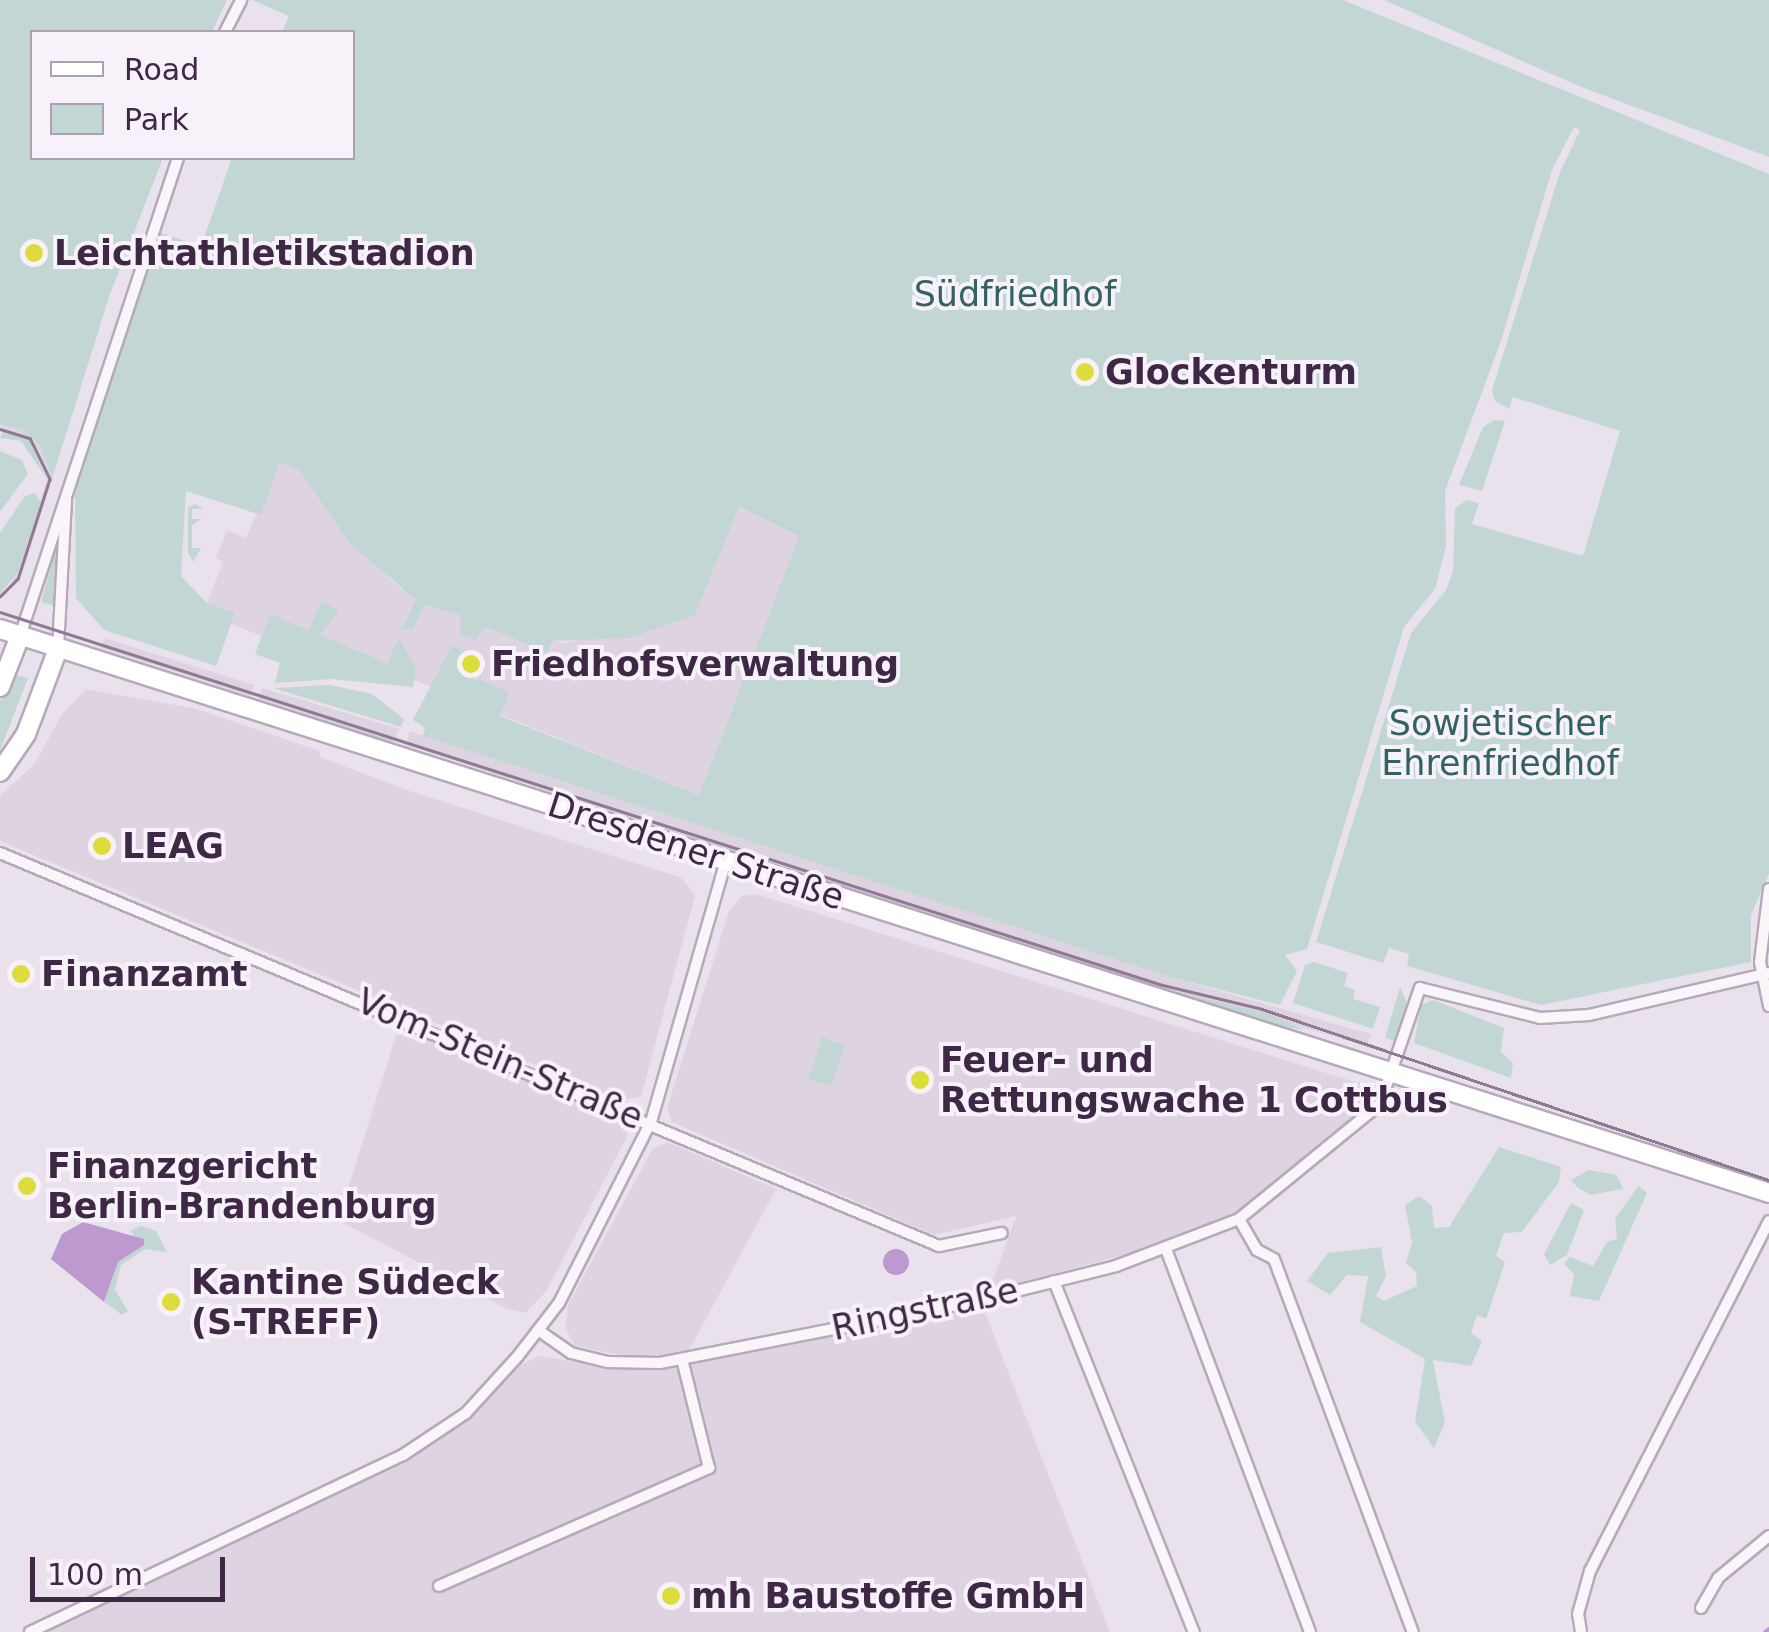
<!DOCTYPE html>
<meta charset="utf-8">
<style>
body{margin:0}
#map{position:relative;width:1769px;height:1632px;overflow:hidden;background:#e9e2ec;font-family:"DejaVu Sans",sans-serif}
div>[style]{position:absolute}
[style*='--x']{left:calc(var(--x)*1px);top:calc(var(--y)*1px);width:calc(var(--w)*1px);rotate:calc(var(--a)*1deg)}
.built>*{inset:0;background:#ded4e1}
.green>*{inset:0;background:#c2d7d4}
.water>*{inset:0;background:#bd99d0}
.round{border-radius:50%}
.stream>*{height:4px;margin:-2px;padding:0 2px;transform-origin:2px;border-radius:2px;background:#bd99d0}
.roads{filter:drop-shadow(2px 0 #b6aaba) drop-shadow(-2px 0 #b6aaba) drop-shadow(0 2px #b6aaba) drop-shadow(0 -2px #b6aaba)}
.minor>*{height:10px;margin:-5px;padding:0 5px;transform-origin:5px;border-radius:5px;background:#f9f5f9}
.primary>*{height:18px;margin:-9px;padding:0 9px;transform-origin:9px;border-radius:9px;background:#fff}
.tram>*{height:2.5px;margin:-1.25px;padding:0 1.25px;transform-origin:1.25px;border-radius:1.25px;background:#907997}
.dots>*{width:28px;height:28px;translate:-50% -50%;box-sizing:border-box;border:5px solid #f7f2f9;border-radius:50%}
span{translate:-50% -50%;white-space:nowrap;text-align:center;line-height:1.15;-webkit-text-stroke:8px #f7f2f9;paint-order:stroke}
.poi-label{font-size:35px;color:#3f2846;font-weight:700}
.left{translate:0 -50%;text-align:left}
.park-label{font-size:35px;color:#336361}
.street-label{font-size:35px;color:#3f2846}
.legend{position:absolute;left:30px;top:30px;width:325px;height:130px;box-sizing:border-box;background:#f7f2f9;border:2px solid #ada1b1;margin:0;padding:12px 18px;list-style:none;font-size:30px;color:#3f2846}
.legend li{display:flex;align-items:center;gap:20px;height:50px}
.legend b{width:50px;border:2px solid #ada1b1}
.scale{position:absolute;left:30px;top:1557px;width:195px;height:45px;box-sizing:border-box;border:5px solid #3f2846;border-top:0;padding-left:12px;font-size:30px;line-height:35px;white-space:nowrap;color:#3f2846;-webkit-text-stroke:8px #f7f2f9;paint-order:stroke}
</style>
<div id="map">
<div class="built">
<i style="clip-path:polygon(2px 425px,21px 429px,40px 446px,52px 479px,20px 579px,0 599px,18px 572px,47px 479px,37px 449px,0 430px)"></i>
<i style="clip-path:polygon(279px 462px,300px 471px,350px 543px,400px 588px,495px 627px,563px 643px,695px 615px,738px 507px,799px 536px,699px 795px,292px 631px,287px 646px,231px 624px,235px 613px,207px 603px,223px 562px,216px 558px,227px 530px,246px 538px)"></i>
<i style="clip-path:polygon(104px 638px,254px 685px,251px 696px,101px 648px)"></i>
<i style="clip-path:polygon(262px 688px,400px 729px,394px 741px,259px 699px)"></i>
<i style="clip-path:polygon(86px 689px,197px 709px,320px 751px,320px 757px,407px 790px,682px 878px,695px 896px,641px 1097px,620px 1100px,0 841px,0 795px,34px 765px,62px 714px)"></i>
<i style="clip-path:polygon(409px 731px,1170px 977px,1371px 1034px,1367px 1046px,1166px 989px,407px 745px)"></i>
<i style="clip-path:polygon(756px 894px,1368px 1086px,1370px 1105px,1237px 1212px,1164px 1244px,989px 1291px,1016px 1216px,934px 1235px,672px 1122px,667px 1108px,729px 911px,742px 896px)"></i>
<i style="clip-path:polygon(412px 1032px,616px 1119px,628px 1135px,547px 1290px,526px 1313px,507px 1309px,338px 1220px,396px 1036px)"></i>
<i style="clip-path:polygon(668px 1142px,776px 1189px,688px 1352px,635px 1358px,575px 1346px,565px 1327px,568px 1305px,653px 1148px)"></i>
<i style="clip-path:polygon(982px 1305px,1110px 1632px,38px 1632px,405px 1460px,472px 1417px,519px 1366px,539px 1356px,616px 1368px,674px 1365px)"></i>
</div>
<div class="green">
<i style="clip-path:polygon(0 0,227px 0,212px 32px,32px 32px,32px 158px,163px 158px,110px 294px,52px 479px,40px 446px,21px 429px,0 425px)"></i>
<i style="clip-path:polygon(252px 0,1343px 0,1769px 174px,1769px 874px,1751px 915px,1751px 962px,1541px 1005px,1407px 966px,1409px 954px,1389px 948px,1383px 963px,1316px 942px,1411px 633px,1446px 590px,1453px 571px,1455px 508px,1467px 500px,1479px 503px,1472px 524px,1583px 556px,1620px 431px,1513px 397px,1509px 409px,1495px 401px,1492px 390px,1560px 172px,1580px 130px,1574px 127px,1552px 170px,1500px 344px,1445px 491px,1446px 546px,1435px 589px,1404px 627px,1307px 949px,1285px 955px,1297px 971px,1280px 1005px,1170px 977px,423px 736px,425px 728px,413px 720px,452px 645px,465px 651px,456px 667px,467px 677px,478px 681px,488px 661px,480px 680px,509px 692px,500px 716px,699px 795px,799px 536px,739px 507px,695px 615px,630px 638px,552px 641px,547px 652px,486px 627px,475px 640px,460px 634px,460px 615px,424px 605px,413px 629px,402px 629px,416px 600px,350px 544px,300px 471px,279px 462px,261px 515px,186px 491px,181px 576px,207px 603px,235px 613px,216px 666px,104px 630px,76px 598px,75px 486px,161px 233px,201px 246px,232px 158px,352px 158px,352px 32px,282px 32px,289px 16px)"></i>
<i style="clip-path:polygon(1384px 0,1769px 0,1769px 157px,1581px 87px)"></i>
<i style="clip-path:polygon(1494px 420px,1505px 421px,1482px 491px,1459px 485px,1483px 427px)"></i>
<i style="clip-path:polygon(3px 430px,29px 440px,47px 479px,21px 441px,0 438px)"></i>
<i style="clip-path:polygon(0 451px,22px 460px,28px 474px,0 512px)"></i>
<i style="clip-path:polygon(35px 493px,41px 502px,18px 572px,0 594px,0 533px,25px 496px)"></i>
<i style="clip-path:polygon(196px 504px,203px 509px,192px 509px,192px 519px,202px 519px,192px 525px,192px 548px,201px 548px,193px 562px,188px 552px,188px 507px)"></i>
<i style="clip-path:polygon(59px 537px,56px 602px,55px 606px,41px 602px)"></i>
<i style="clip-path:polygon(321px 602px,339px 610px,320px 635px,387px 663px,399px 638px,416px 669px,413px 687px,331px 679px,275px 683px,280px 663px,255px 654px,270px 614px,309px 630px)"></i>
<i style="clip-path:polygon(16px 675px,28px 678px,0 751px,0 701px)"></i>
<i style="clip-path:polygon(330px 685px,372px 694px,404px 719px,401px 727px,273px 688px)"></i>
<i style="clip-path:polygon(280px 706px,394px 741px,389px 744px)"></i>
<i style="clip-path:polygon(407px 745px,1166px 989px,1275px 1016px,1304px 1030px,1259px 1022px)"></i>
<i style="clip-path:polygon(1314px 962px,1348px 973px,1344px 986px,1355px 990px,1353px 999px,1380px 1007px,1373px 1029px,1293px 1003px,1305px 965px)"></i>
<i style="clip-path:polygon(1400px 987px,1408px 1006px,1397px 1042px,1385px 1038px)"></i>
<i style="clip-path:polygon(1433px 1000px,1504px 1028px,1501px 1052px,1513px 1063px,1511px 1078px,1414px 1043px,1421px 1005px)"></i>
<i style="clip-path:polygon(822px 1037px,845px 1045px,831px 1086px,808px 1079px)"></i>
<i style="clip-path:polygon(1499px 1147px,1561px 1167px,1559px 1182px,1522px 1232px,1504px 1233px,1496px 1256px,1505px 1262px,1486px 1319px,1477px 1315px,1471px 1333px,1482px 1341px,1471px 1366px,1433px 1360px,1445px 1422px,1434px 1448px,1415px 1422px,1425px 1359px,1360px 1322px,1368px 1276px,1347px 1275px,1330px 1295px,1307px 1281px,1328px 1253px,1381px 1247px,1386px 1276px,1376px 1296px,1384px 1301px,1417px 1286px,1416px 1272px,1406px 1263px,1412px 1242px,1405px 1205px,1419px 1196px,1432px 1206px,1434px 1228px,1449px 1227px)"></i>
<i style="clip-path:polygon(1589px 1170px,1617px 1175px,1623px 1189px,1591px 1195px,1578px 1188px,1571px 1180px)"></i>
<i style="clip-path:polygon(1638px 1186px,1647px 1193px,1599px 1301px,1570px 1296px,1574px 1275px,1564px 1263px,1570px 1257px,1593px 1266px,1607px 1242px,1617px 1239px,1615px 1219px)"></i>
<i style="clip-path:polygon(1571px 1203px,1584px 1210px,1567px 1255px,1550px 1265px,1544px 1254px)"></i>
<i style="clip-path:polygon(141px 1226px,156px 1231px,167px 1252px,145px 1249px,121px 1265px,115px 1290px,128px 1311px,122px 1315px,104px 1302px,118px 1262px,144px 1245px,130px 1231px)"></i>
</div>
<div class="water">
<i style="clip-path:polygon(83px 1222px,144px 1239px,144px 1245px,118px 1262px,104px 1302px,51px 1259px,62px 1234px)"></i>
<i class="round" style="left:883px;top:1249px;width:26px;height:26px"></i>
</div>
<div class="stream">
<i style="--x:1765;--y:1632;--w:5;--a:-37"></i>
</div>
<div class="roads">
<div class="minor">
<i style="--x:225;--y:32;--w:36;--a:-63"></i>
<i style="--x:20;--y:636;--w:503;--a:-71.71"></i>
<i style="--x:58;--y:648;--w:148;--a:-86.9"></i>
<i style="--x:0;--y:853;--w:1018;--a:22.71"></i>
<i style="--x:939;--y:1246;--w:64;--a:-11.7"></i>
<i style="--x:1769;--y:889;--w:74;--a:97"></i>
<i style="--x:1760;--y:962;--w:45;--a:78.4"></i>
<i style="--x:1239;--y:1219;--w:36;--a:60"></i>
<i style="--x:1257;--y:1250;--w:19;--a:28"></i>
<i style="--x:1274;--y:1259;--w:398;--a:69.6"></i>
<i style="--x:1166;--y:1249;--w:409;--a:69.4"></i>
<i style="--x:1054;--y:1281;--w:378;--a:68.3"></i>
<i style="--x:538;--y:1330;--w:40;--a:34.9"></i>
<i style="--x:571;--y:1353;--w:38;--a:14"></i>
<i style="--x:608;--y:1362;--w:52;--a:1.1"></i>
<i style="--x:660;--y:1363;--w:331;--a:-11.1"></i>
<i style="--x:985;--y:1299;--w:135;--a:-14.1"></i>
<i style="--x:1116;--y:1266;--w:132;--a:-20.9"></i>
<i style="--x:1239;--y:1219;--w:182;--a:-39.2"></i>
<i style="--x:1380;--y:1104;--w:123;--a:-71"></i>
<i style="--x:1420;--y:988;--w:124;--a:14"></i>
<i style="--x:1540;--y:1018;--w:49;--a:-3.5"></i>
<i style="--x:1589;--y:1015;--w:185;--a:-13.1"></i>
<i style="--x:439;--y:1586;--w:295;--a:-23.6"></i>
<i style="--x:709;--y:1468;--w:112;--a:-103.9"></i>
<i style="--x:1701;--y:1608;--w:34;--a:-60"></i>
<i style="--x:1718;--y:1578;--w:66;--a:-39.5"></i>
<i style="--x:30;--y:1632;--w:413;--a:-25.4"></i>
<i style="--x:403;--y:1455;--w:76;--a:-33.7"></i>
<i style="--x:466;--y:1413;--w:77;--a:-47.6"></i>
<i style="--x:518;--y:1356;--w:67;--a:-52.3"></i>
<i style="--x:559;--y:1303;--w:203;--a:-63.1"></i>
<i style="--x:651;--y:1122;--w:268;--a:-74"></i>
<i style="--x:1581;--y:1632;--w:18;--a:-99"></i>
<i style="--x:1578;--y:1614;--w:45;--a:-74.4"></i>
<i style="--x:1590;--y:1571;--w:393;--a:-62.9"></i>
</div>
<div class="primary">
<i style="--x:0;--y:629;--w:1857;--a:17.68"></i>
<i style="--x:0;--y:687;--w:55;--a:-68.6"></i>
<i style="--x:0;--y:772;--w:46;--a:-55.6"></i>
<i style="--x:26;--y:734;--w:91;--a:-69.4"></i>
</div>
</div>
<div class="tram">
<i style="--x:0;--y:429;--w:31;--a:17"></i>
<i style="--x:30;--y:438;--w:46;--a:64"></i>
<i style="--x:50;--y:479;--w:105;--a:107.7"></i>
<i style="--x:18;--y:579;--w:25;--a:135"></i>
<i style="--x:0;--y:612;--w:1217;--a:17.79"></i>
<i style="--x:1159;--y:984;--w:106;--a:13.6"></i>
<i style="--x:1262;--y:1009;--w:535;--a:18.64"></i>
</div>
<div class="dots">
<i style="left:34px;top:253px;background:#dedc3a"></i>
<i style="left:1085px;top:372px;background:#dedc3a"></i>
<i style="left:471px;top:664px;background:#dedc3a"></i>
<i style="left:102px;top:846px;background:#dedc3a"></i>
<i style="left:21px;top:974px;background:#dedc3a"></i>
<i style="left:920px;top:1080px;background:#dedc3a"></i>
<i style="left:27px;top:1186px;background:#dedc3a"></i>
<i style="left:171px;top:1302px;background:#dedc3a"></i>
<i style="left:671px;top:1596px;background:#dedc3a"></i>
</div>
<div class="poi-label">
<span class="left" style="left:54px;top:253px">Leichtathletikstadion</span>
<span class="left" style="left:1105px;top:372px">Glockenturm</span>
<span class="left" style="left:491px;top:664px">Friedhofsverwaltung</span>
<span class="left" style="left:122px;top:846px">LEAG</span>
<span class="left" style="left:41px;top:974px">Finanzamt</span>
<span class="left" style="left:940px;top:1080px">Feuer- und<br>Rettungswache 1 Cottbus</span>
<span class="left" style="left:47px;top:1186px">Finanzgericht<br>Berlin-Brandenburg</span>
<span class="left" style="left:191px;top:1302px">Kantine Südeck<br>(S-TREFF)</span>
<span class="left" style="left:691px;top:1596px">mh Baustoffe GmbH</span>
</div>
<div class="park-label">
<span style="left:1015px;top:294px">Südfriedhof</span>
<span style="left:1500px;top:743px">Sowjetischer<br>Ehrenfriedhof</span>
</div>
<div class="street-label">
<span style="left:696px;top:851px;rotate:18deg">Dresdener Straße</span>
<span style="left:500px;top:1059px;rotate:23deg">Vom-Stein-Straße</span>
<span style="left:925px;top:1309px;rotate:-12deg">Ringstraße</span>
</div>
<ul class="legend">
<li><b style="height:12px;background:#fff"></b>Road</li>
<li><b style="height:28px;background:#c2d7d4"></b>Park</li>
</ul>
<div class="scale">100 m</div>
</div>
